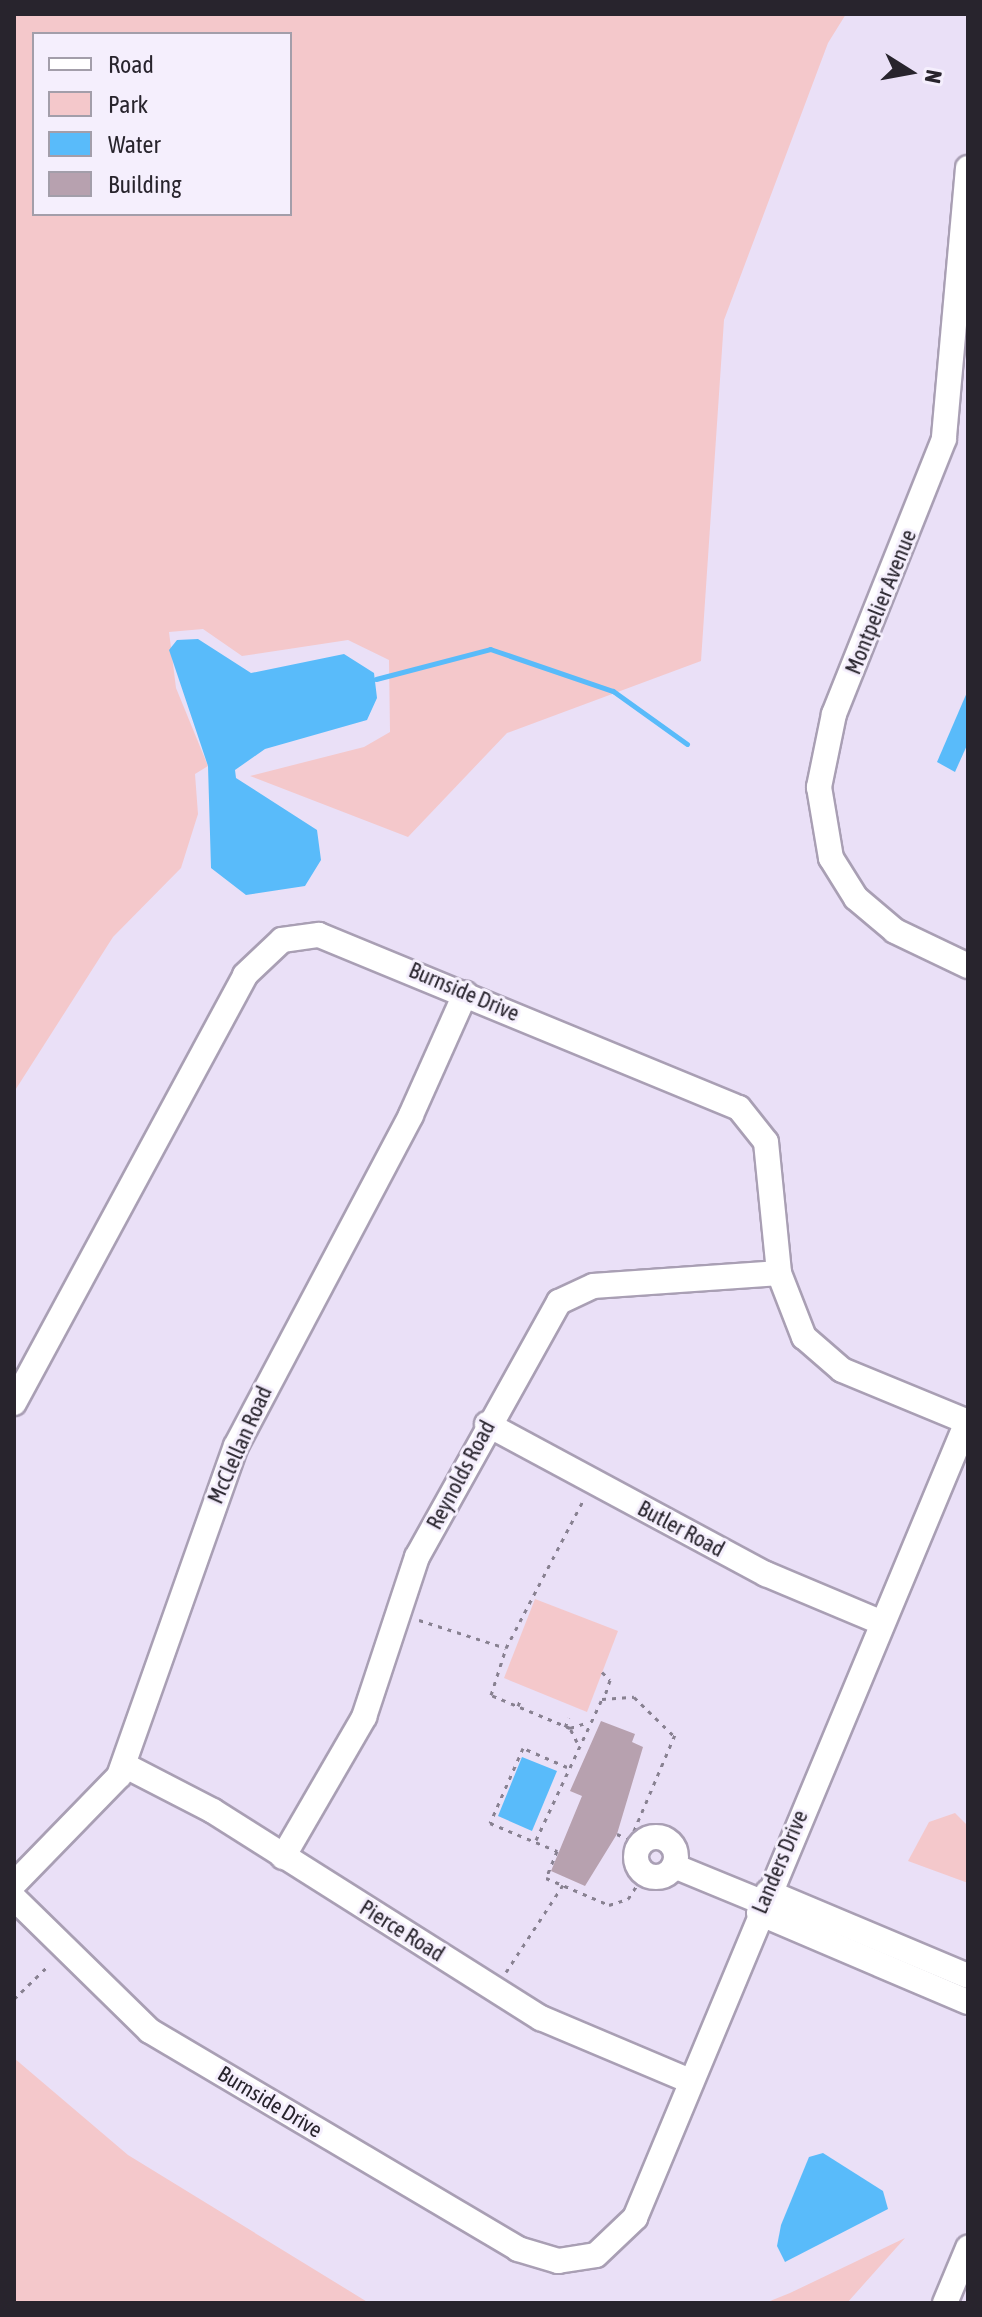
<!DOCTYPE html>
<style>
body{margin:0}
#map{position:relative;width:982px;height:2317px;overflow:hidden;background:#eae0f7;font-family:"Asap Condensed",sans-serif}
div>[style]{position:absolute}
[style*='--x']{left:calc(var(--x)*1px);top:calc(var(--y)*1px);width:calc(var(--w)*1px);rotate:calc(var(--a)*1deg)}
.green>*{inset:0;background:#f4c8cb}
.water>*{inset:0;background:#59bbfa}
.stream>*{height:5px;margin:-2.5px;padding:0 2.5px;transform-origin:2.5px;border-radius:2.5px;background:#59bbfa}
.building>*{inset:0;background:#b7a1af}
.path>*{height:3px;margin-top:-1.5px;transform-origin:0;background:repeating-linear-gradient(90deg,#888191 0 4px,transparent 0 10px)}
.roads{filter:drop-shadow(2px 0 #a99fb4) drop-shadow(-2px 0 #a99fb4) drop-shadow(0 2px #a99fb4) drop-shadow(0 -2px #a99fb4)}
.minor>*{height:24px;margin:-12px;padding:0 12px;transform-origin:12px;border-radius:12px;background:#fff}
.minor>.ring{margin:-12px;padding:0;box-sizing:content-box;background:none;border:24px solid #fff;border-radius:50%}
span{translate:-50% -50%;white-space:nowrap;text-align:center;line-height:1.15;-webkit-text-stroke:6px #f5effd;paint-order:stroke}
.street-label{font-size:22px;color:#28242d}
.frame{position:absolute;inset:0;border:16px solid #28242d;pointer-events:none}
.legend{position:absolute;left:32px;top:32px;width:260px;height:184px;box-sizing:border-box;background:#f5effd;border:2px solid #a39eaa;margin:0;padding:10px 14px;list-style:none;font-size:24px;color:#28242d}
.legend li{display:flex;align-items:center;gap:16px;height:40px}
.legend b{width:40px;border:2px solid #a39eaa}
.north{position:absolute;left:870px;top:32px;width:80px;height:80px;-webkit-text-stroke:6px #f5effd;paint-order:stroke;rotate:101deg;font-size:22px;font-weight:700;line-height:32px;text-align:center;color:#28242d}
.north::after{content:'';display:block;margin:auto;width:28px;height:36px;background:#28242d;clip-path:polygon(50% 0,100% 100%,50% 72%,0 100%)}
</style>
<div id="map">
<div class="green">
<i style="clip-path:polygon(evenodd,14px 14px,846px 14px,828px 43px,724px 320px,701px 661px,507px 733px,408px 837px,250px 776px,364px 747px,390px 732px,389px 660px,348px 640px,242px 656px,203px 629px,169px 632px,176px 688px,208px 766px,195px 774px,198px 814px,181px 868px,113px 937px,14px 1092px,14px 14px,34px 34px,290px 34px,290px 214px,34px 214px,34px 34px)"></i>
<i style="clip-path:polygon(535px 1599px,618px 1631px,587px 1712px,504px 1678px)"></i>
<i style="clip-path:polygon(955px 1813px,968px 1826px,968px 1883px,908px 1861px,929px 1822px)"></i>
<i style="clip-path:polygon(14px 2058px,128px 2155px,369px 2303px,14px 2303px)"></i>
<i style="clip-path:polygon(905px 2238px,847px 2303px,765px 2303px,790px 2293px)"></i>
</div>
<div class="water">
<i style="clip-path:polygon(198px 639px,251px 673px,344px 654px,374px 673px,377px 698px,367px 720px,265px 749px,235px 770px,236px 778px,317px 830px,321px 860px,305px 886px,246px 895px,211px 868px,208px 766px,169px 650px,177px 640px)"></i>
<i style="clip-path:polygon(968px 690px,968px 743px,955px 772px,937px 762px)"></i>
<i style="clip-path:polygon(522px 1757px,557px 1771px,532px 1831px,498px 1816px)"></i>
<i style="clip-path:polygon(823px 2153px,883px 2191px,888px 2209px,785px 2262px,777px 2246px,781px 2225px,809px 2157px)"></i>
</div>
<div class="stream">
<i style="--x:376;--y:679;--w:118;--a:-14.7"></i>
<i style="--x:490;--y:649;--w:130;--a:18.9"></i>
<i style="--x:613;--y:691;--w:91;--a:35.6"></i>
</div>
<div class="building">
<i style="clip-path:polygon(601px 1721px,635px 1734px,632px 1742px,643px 1747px,617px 1834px,585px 1886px,551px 1871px,582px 1796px,570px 1791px)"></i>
</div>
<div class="path">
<i style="--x:419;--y:1620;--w:91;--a:17.8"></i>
<i style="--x:602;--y:1672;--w:11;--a:45"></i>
<i style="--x:610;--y:1680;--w:19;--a:108"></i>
<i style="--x:518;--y:1706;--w:9;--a:-69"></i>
<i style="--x:565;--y:1727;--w:10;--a:-66"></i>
<i style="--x:570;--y:1728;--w:16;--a:-18"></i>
<i style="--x:577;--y:1742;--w:16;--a:-117"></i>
<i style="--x:570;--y:1728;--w:86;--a:-157.3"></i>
<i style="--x:491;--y:1695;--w:49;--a:-72.3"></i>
<i style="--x:506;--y:1648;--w:168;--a:-62.4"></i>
<i style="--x:567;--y:1767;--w:48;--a:-156.6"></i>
<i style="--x:523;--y:1748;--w:82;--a:113.7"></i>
<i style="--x:490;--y:1823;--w:73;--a:22.7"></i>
<i style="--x:557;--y:1851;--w:29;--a:112"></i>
<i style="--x:546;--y:1878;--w:69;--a:23.2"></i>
<i style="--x:609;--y:1905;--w:20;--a:-18"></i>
<i style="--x:628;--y:1899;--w:30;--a:-57"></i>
<i style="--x:617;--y:1834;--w:25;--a:23"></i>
<i style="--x:536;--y:1840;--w:156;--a:-64.9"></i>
<i style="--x:602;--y:1699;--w:32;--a:-4"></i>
<i style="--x:634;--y:1697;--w:56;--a:44.3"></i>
<i style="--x:630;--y:1840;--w:117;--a:-66.9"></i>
<i style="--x:506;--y:1972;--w:104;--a:-56.8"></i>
<i style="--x:14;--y:1999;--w:50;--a:-44.2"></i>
</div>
<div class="roads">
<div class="minor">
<i style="--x:968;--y:168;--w:272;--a:95.1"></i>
<i style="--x:944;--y:439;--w:296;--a:111.8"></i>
<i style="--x:834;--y:714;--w:75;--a:101.6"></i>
<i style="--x:819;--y:787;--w:72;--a:80.4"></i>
<i style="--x:831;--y:858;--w:47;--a:58"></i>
<i style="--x:856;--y:898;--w:51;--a:40.2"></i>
<i style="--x:895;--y:931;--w:81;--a:25.6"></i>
<i style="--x:14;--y:1403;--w:486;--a:-61.6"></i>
<i style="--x:245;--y:975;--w:51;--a:-43.4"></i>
<i style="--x:282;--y:940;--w:37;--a:-8"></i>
<i style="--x:319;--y:935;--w:454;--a:22.4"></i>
<i style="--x:739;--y:1108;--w:43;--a:51.5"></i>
<i style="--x:766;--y:1142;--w:132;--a:84.3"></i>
<i style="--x:779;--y:1273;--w:69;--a:68.7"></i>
<i style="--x:804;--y:1337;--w:50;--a:41"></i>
<i style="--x:842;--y:1370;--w:136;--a:22.4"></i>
<i style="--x:487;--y:1424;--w:317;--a:28.3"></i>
<i style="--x:766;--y:1574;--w:124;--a:22.8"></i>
<i style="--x:124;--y:1765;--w:100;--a:27.3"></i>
<i style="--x:213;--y:1811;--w:388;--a:32.3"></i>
<i style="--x:541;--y:2018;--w:160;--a:22.9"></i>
<i class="ring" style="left:636px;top:1837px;width:16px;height:16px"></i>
<i style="--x:283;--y:1857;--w:162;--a:-59.9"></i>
<i style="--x:364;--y:1717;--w:169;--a:-71.7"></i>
<i style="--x:417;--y:1557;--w:292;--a:-60.9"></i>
<i style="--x:559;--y:1302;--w:38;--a:-25"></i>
<i style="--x:594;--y:1286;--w:185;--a:-4"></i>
<i style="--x:674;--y:1866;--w:97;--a:22.3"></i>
<i style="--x:14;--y:1884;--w:151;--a:-45.8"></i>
<i style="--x:119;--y:1776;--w:350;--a:-70.5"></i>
<i style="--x:236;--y:1446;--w:374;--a:-62.1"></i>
<i style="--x:411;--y:1115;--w:133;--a:-65.9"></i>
<i style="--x:768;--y:1892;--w:217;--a:22.8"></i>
<i style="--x:14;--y:1898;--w:190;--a:44.4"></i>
<i style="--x:150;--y:2031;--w:428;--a:30.6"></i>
<i style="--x:518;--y:2249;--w:42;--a:16.7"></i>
<i style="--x:558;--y:2261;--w:38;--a:-9"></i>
<i style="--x:596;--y:2255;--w:54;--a:-43.5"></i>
<i style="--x:635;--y:2218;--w:862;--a:-67.36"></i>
<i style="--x:759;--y:1913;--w:227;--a:23.1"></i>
<i style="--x:945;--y:2303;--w:60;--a:-67.3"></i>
</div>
</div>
<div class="street-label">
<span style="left:881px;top:602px;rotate:-68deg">Montpelier Avenue</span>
<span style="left:464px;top:992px;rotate:23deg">Burnside Drive</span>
<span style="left:240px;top:1445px;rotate:-66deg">McClellan Road</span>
<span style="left:461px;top:1475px;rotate:-62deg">Reynolds Road</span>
<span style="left:681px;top:1529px;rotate:28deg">Butler Road</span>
<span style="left:780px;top:1862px;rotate:-67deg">Landers Drive</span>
<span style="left:402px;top:1931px;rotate:32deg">Pierce Road</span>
<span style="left:270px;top:2102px;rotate:31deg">Burnside Drive</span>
</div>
<div class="frame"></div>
<ul class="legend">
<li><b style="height:10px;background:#fff"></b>Road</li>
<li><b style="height:22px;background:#f4c8cb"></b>Park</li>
<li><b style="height:22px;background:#59bbfa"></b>Water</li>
<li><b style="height:22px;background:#b7a1af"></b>Building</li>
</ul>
<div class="north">N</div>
</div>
